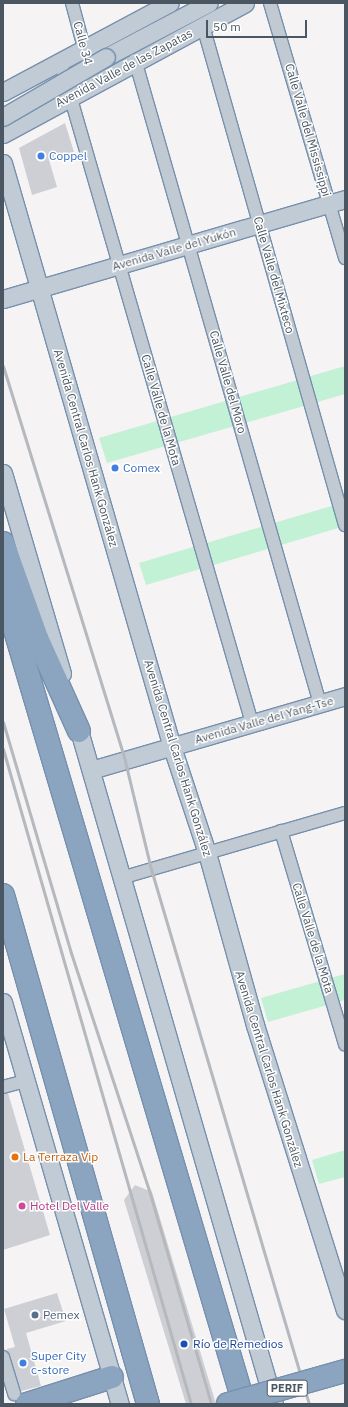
<!DOCTYPE html>
<meta charset="utf-8">
<style>
body{margin:0}
#map{position:relative;width:348px;height:1407px;overflow:hidden;background:#f5f3f3;font-family:"IBM Plex Sans",sans-serif}
div>[style]{position:absolute}
[style*='--x']{left:calc(var(--x)*1px);top:calc(var(--y)*1px);width:calc(var(--w)*1px);rotate:calc(var(--a)*1deg)}
.green>*{inset:0;background:#c3f1d5}
.building>*{inset:0;background:#cdcfd5}
.roads{filter:drop-shadow(1px 0 #7690ad) drop-shadow(-1px 0 #7690ad) drop-shadow(0 1px #7690ad) drop-shadow(0 -1px #7690ad)}
.street>*{height:12px;margin:-6px;padding:0 6px;transform-origin:6px;border-radius:6px;background:#c1cad2}
.secondary>*{height:17px;margin:-8.5px;padding:0 8.5px;transform-origin:8.5px;border-radius:8.5px;background:#c1cbd6}
.highway>*{height:22px;margin:-11px;padding:0 11px;transform-origin:11px;border-radius:11px;background:#8ba5c1}
.rail>*{height:3px;margin:-1.5px;padding:0 1.5px;transform-origin:1.5px;border-radius:1.5px;background:#b5b8bd}
.bridges{filter:drop-shadow(1px 0 #7690ad) drop-shadow(-1px 0 #7690ad) drop-shadow(0 1px #7690ad) drop-shadow(0 -1px #7690ad)}
.secondary-bridge>*{height:17px;margin:-8.5px;padding:0 8.5px;transform-origin:8.5px;border-radius:8.5px;background:#c1cbd6}
.highway-bridge>*{height:22px;margin:-11px;padding:0 11px;transform-origin:11px;border-radius:11px;background:#8ba5c1}
.dots>*{width:11px;height:11px;translate:-50% -50%;box-sizing:border-box;border:2px solid #fff;border-radius:50%}
span{translate:-50% -50%;white-space:nowrap;text-align:center;line-height:1.15;-webkit-text-stroke:3px #fff;paint-order:stroke}
.shield-label span{padding:1px 3px;background:#fff;border:1px solid;border-radius:3px;-webkit-text-stroke-width:0}
.shield-label{font-size:11px;color:#4a5661;font-weight:700}
.street-label{font-size:12px;color:#4a5661}
.shop-label{font-size:12px;color:#366cbe}
.left{translate:0 -50%;text-align:left}
.food-label{font-size:12px;color:#c56008}
.hotel-label{font-size:12px;color:#b23c85}
.service-label{font-size:12px;color:#4e5e75}
.transit-label{font-size:12px;color:#164399}
.frame{position:absolute;inset:0;border:4px solid #4a5661;pointer-events:none}
.scale{position:absolute;left:206px;top:20px;width:101px;height:18px;box-sizing:border-box;border:2px solid #4a5661;border-top:0;padding-left:5px;font-size:12px;line-height:14px;white-space:nowrap;color:#4a5661;-webkit-text-stroke:3px #fff;paint-order:stroke}
</style>
<div id="map">
<div class="green">
<i style="clip-path:polygon(345px 366px,345px 394px,107px 463px,99px 438px)"></i>
<i style="clip-path:polygon(345px 502px,345px 526px,146px 585px,139px 563px)"></i>
<i style="clip-path:polygon(345px 974px,345px 1000px,268px 1022px,261px 998px)"></i>
<i style="clip-path:polygon(345px 1150px,345px 1177px,319px 1184px,312px 1160px)"></i>
</div>
<div class="building">
<i style="clip-path:polygon(65px 123px,74px 152px,49px 160px,57px 187px,32px 195px,19px 148px)"></i>
<i style="clip-path:polygon(8px 1093px,50px 1235px,3px 1250px,3px 1094px)"></i>
<i style="clip-path:polygon(135px 1185px,152px 1192px,216px 1404px,186px 1404px,124px 1200px)"></i>
<i style="clip-path:polygon(57px 1293px,66px 1321px,26px 1333px,41px 1386px,21px 1391px,7px 1349px,15px 1347px,4px 1309px)"></i>
</div>
<div class="roads">
<div class="street">
<i style="--x:72;--y:3;--w:73;--a:75"></i>
<i style="--x:270;--y:3;--w:266;--a:73.6"></i>
<i style="--x:203;--y:26;--w:519;--a:74.12"></i>
<i style="--x:135;--y:60;--w:670;--a:73.97"></i>
<i style="--x:60;--y:61;--w:689;--a:73.83"></i>
<i style="--x:281;--y:831;--w:223;--a:73.3"></i>
<i style="--x:121;--y:878;--w:233;--a:-16.2"></i>
<i style="--x:3;--y:1087;--w:24;--a:-15"></i>
<i style="--x:3;--y:1357;--w:39;--a:73"></i>
</div>
<div class="secondary">
<i style="--x:106;--y:57;--w:116;--a:-27.7"></i>
<i style="--x:3;--y:92;--w:189;--a:-28.1"></i>
<i style="--x:3;--y:134;--w:275;--a:-28.4"></i>
<i style="--x:3;--y:163;--w:608;--a:73.86"></i>
<i style="--x:172;--y:747;--w:112;--a:71.7"></i>
<i style="--x:207;--y:853;--w:179;--a:74.4"></i>
<i style="--x:255;--y:1025;--w:299;--a:72.5"></i>
<i style="--x:3;--y:299;--w:356;--a:-16.3"></i>
<i style="--x:3;--y:473;--w:209;--a:73.6"></i>
<i style="--x:76;--y:720;--w:712;--a:73.86"></i>
<i style="--x:91;--y:770;--w:265;--a:-16.2"></i>
<i style="--x:3;--y:1002;--w:419;--a:73.8"></i>
</div>
<div class="highway">
<i style="--x:3;--y:543;--w:101;--a:70.3"></i>
<i style="--x:37;--y:638;--w:102;--a:65.7"></i>
<i style="--x:3;--y:590;--w:849;--a:73.51"></i>
<i style="--x:3;--y:895;--w:529;--a:74.1"></i>
<i style="--x:27;--y:1404;--w:89;--a:-17.6"></i>
</div>
</div>
<div class="rail">
<i style="--x:3;--y:366;--w:413;--a:72.8"></i>
<i style="--x:125;--y:761;--w:111;--a:76.5"></i>
<i style="--x:151;--y:869;--w:558;--a:73.55"></i>
<i style="--x:3;--y:722;--w:241;--a:73.6"></i>
<i style="--x:71;--y:953;--w:250;--a:71.8"></i>
<i style="--x:149;--y:1190;--w:223;--a:73.8"></i>
<i style="--x:3;--y:749;--w:681;--a:73.99"></i>
</div>
<div class="bridges">
<div class="secondary-bridge">
<i style="--x:3;--y:117;--w:119;--a:-30.2"></i>
</div>
<div class="highway-bridge">
<i style="--x:228;--y:1404;--w:122;--a:-15.8"></i>
</div>
</div>
<div class="dots">
<i style="left:41px;top:156px;background:#3f7fe0"></i>
<i style="left:115px;top:468px;background:#3f7fe0"></i>
<i style="left:15px;top:1157px;background:#e8710a"></i>
<i style="left:22px;top:1206px;background:#d1479c"></i>
<i style="left:35px;top:1315px;background:#5c6f8a"></i>
<i style="left:184px;top:1344px;background:#1a4fb4"></i>
<i style="left:23px;top:1363px;background:#3f7fe0"></i>
</div>
<div class="shield-label">
<span style="left:287px;top:1388px">PERIF</span>
</div>
<div class="street-label">
<span style="left:83px;top:43px;rotate:75deg">Calle 34</span>
<span style="left:124px;top:68px;rotate:-28deg">Avenida Valle de las Zapatas</span>
<span style="left:308px;top:130px;rotate:74deg">Calle Valle del Mississippi</span>
<span style="left:174px;top:249px;rotate:-16deg">Avenida Valle del Yukón</span>
<span style="left:274px;top:275px;rotate:74deg">Calle Valle del Mixteco</span>
<span style="left:228px;top:382px;rotate:74deg">Calle Valle del Moro</span>
<span style="left:161px;top:410px;rotate:74deg">Calle Valle de la Mota</span>
<span style="left:86px;top:448px;rotate:74deg">Avenida Central Carlos Hank González</span>
<span style="left:264px;top:720px;rotate:-16deg">Avenida Valle del Yang-Tse</span>
<span style="left:178px;top:758px;rotate:73deg">Avenida Central Carlos Hank González</span>
<span style="left:313px;top:938px;rotate:73deg">Calle Valle de la Mota</span>
<span style="left:269px;top:1069px;rotate:73deg">Avenida Central Carlos Hank González</span>
</div>
<div class="shop-label">
<span class="left" style="left:49px;top:156px">Coppel</span>
<span class="left" style="left:123px;top:468px">Comex</span>
<span class="left" style="left:31px;top:1363px">Super City<br>c-store</span>
</div>
<div class="food-label">
<span class="left" style="left:23px;top:1157px">La Terraza Vip</span>
</div>
<div class="hotel-label">
<span class="left" style="left:30px;top:1206px">Hotel Del Valle</span>
</div>
<div class="service-label">
<span class="left" style="left:43px;top:1315px">Pemex</span>
</div>
<div class="transit-label">
<span class="left" style="left:193px;top:1344px">Río de Remedios</span>
</div>
<div class="frame"></div>
<div class="scale">50 m</div>
</div>
